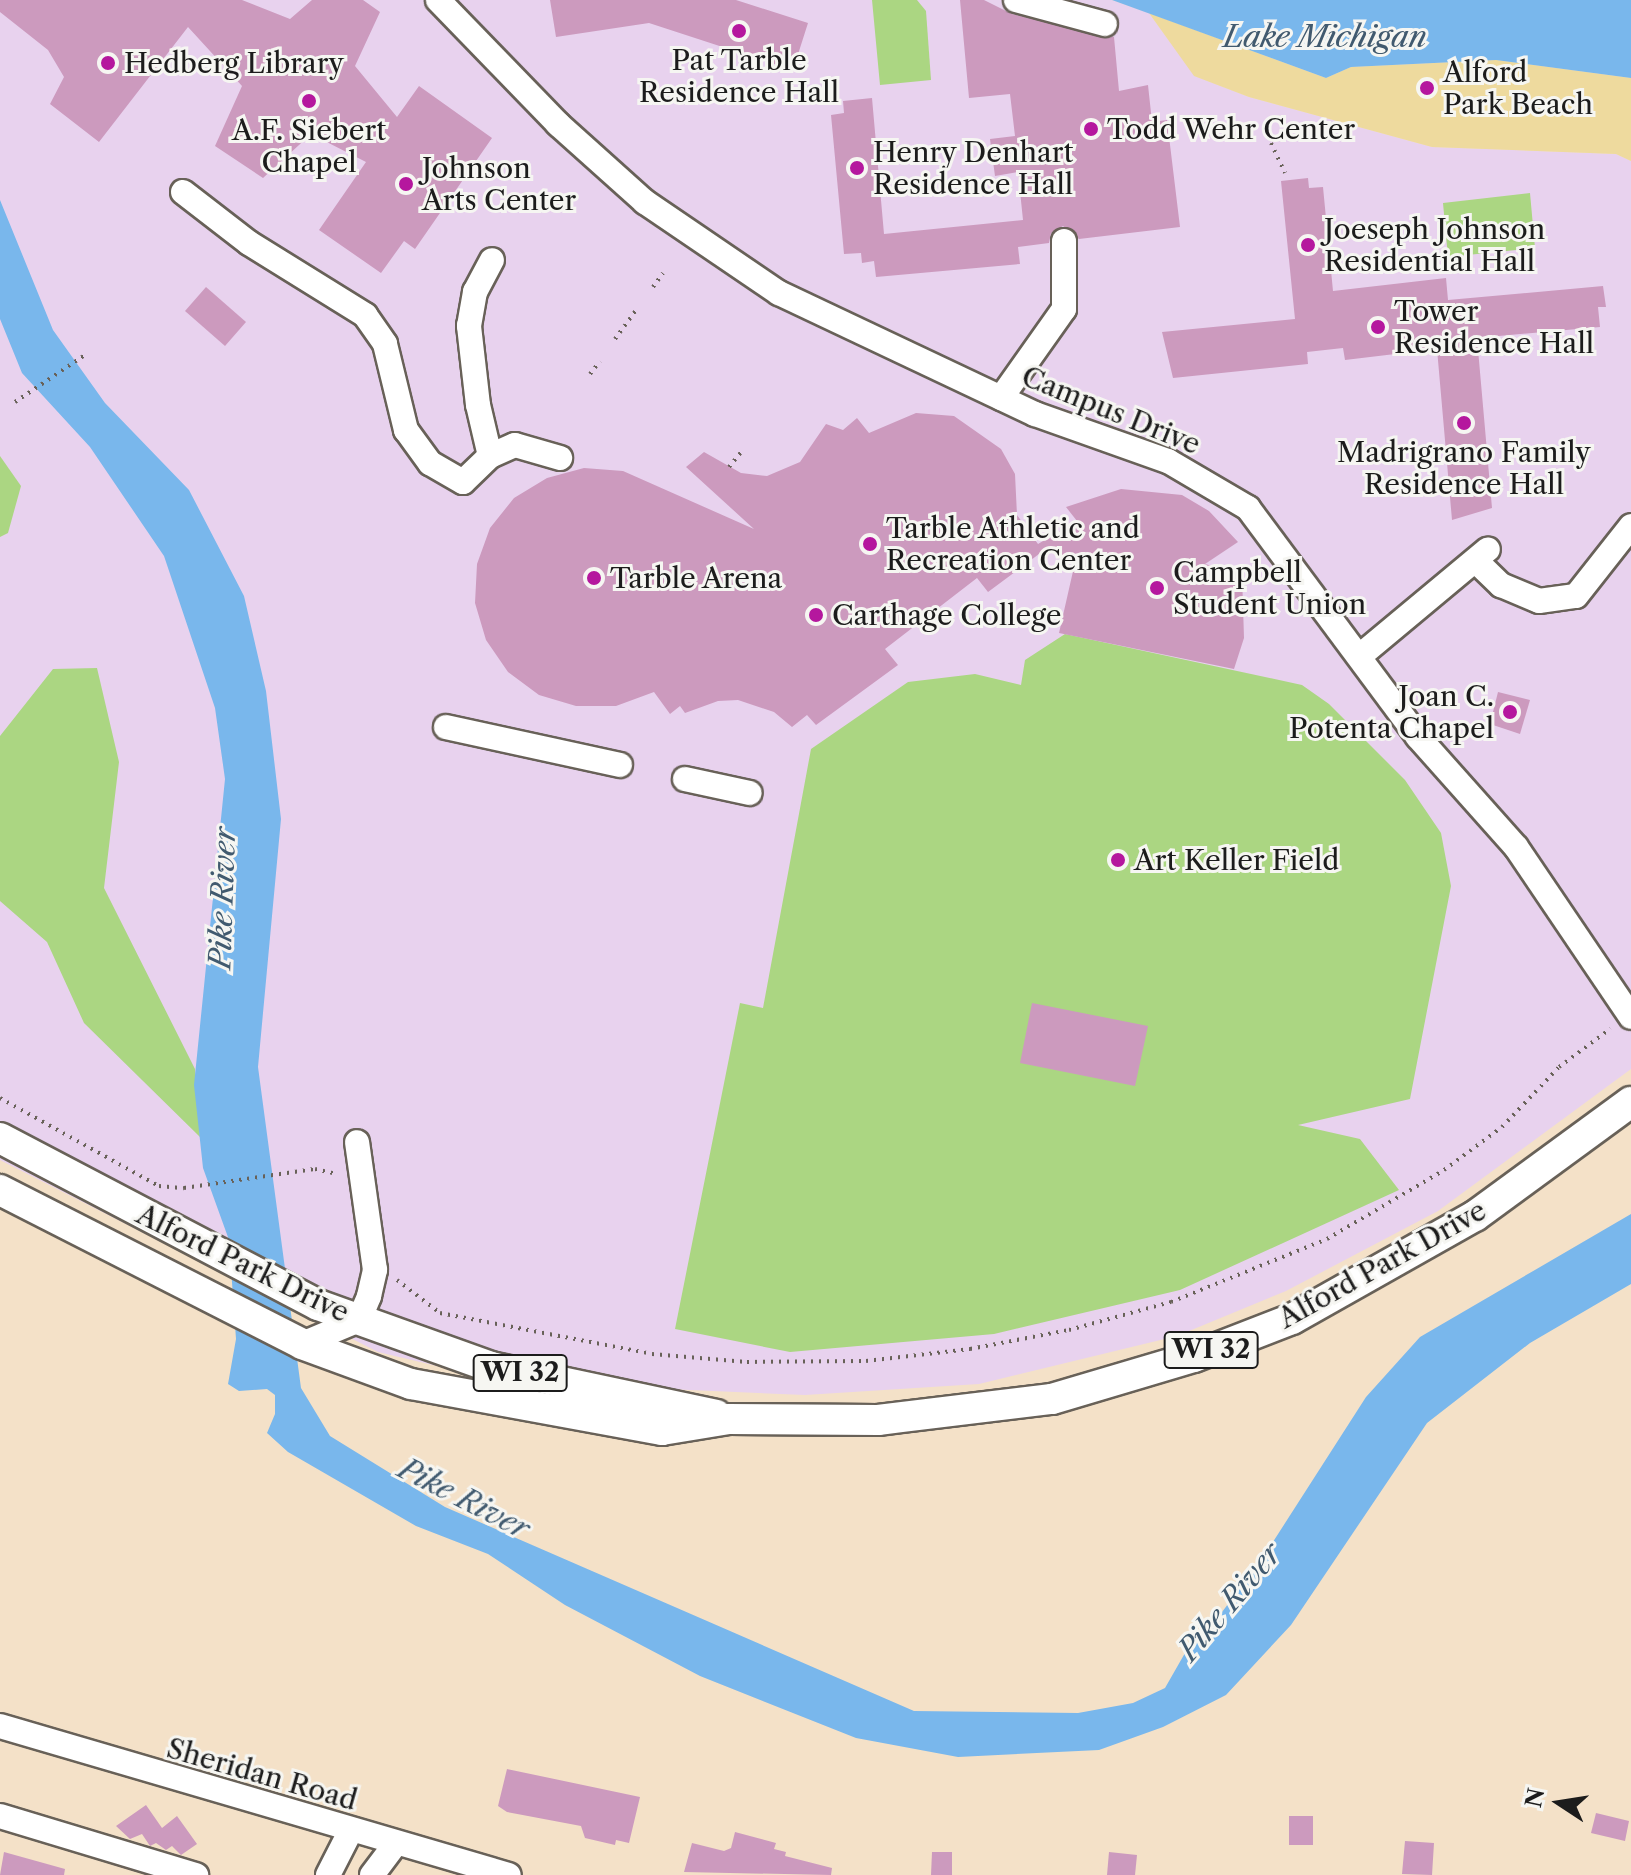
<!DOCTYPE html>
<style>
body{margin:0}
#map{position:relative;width:1631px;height:1875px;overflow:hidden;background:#f4e1c8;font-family:"Libre Caslon Text",serif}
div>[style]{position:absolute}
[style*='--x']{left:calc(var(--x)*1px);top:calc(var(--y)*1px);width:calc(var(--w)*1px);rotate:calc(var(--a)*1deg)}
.built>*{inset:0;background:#e8d2ee}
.green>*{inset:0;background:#abd682}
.sand>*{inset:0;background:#eeda9e}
.water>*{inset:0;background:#79b7ec}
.building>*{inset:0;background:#cc9abe}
.path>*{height:4px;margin-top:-2px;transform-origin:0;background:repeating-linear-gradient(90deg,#686158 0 2px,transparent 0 8px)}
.roads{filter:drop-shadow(2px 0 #686158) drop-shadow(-2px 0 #686158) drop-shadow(0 2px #686158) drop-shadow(0 -2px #686158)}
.minor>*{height:24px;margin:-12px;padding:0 12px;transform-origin:12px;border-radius:12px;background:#fff}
.major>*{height:30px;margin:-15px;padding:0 15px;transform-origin:15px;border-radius:15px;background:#fff}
.dots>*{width:22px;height:22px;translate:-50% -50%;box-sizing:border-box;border:4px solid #f6f6f2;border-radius:50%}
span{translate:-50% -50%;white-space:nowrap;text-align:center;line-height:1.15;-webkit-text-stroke:6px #f6f6f2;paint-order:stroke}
.shield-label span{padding:2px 6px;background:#f6f6f2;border:2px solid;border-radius:6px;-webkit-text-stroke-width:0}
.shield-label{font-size:26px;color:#1c1c1c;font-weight:700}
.poi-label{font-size:28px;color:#1c1c1c}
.left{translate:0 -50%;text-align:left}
.right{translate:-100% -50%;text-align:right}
.street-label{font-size:28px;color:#1c1c1c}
.water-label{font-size:30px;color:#415a6f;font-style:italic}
.north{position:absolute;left:1519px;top:1763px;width:80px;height:80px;-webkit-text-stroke:6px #f6f6f2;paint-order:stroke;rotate:282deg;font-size:22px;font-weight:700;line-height:32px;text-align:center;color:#1c1c1c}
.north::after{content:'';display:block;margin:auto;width:28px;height:36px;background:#1c1c1c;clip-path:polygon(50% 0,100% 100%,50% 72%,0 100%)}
</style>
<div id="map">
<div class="built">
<i style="clip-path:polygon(0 0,1112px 0,1149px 13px,1195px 76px,1249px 97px,1432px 147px,1616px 154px,1631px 161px,1631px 1069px,1438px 1211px,1286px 1291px,1177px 1336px,979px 1384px,805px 1395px,667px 1389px,581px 1400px,378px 1352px,0 1160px)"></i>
</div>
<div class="green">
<i style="clip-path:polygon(872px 0,917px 0,926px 11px,931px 80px,880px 85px)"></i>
<i style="clip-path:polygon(1530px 193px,1535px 248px,1448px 257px,1443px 203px)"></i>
<i style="clip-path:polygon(0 456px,21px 486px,8px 533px,0 537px)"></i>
<i style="clip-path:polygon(1065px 634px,1302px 685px,1329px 704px,1405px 780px,1441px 833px,1451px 886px,1410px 1099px,1298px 1125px,1360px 1139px,1399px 1190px,1180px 1290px,994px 1334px,790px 1352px,675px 1329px,740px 1003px,763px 1008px,811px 749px,908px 682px,975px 674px,1021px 685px,1025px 660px)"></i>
<i style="clip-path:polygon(97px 668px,119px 762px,104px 888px,195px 1069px,200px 1137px,84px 1023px,47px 942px,0 901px,0 736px,53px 669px)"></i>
</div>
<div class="sand">
<i style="clip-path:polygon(1149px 13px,1326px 78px,1351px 67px,1496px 60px,1631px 78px,1631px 161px,1616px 154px,1432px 147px,1249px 97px,1194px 76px)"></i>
</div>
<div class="water">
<i style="clip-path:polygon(1112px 0,1631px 0,1631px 78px,1496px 60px,1351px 67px,1326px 78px)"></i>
<i style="clip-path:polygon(0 200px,53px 330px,105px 403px,189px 490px,244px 596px,266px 691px,281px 819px,258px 1067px,301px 1388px,330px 1436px,445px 1507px,914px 1711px,1078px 1713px,1133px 1703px,1165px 1688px,1197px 1632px,1216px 1620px,1262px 1559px,1366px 1397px,1420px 1337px,1631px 1214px,1631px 1284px,1530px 1343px,1427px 1423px,1291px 1625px,1226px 1695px,1163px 1727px,1099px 1750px,958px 1757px,856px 1738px,700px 1676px,565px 1605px,488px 1554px,416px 1526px,288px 1452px,267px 1433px,275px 1414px,275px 1395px,267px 1389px,239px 1391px,228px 1384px,236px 1339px,229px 1240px,203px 1168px,194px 1085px,225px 779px,215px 708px,164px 556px,90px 447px,22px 373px,0 319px)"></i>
</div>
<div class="building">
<i style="clip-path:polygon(0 0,242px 0,290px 19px,312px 0,363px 0,380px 12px,355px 66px,397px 117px,419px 86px,492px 138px,415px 249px,404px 241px,381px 273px,319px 230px,366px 162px,311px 134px,263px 178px,215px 146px,242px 86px,188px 27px,99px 142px,50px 104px,64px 77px,48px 50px,0 12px)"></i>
<i style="clip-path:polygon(550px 0,736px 0,808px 23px,793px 70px,649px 23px,556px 37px)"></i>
<i style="clip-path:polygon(960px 0,984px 0,1012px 14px,1114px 37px,1119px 91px,1148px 85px,1152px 122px,1167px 120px,1180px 227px,1079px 239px,1063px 226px,1051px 233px,1049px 243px,1018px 247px,1020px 264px,876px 277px,874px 261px,862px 263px,861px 253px,844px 254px,831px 115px,844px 113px,843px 101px,872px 98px,884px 234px,1023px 220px,1018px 172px,995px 176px,990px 139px,1015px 136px,1010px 94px,969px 98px)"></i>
<i style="clip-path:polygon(1308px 178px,1309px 188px,1323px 187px,1333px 291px,1446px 278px,1448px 300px,1603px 286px,1606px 307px,1598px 307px,1600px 327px,1477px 338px,1492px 508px,1452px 520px,1437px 349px,1345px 360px,1343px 348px,1307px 352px,1308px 364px,1173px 378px,1162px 332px,1295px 319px,1281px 181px)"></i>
<i style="clip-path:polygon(206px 287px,246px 322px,225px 346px,185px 311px)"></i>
<i style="clip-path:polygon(916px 413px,954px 416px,1001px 449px,1015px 474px,1017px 515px,1038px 544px,1077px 521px,1066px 507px,1121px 489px,1182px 495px,1209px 511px,1238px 542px,1205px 564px,1242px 574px,1244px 638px,1234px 669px,1059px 633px,1076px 558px,1043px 551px,988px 592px,977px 578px,885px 649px,898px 665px,816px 725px,807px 715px,792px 727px,774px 712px,738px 700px,718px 701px,685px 713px,680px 706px,670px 714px,654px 692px,616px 706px,576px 706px,539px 695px,508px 672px,486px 640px,475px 603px,477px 564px,490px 528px,514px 498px,547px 478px,584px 468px,623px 471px,754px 529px,686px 467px,704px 452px,741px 473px,767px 476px,800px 462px,826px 424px,843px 430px,857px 418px,869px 433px)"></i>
<i style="clip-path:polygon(1498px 692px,1530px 700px,1520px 734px,1490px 724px)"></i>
<i style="clip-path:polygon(1032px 1003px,1148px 1026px,1135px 1086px,1020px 1063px)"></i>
<i style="clip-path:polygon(507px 1769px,640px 1797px,629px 1843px,616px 1840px,615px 1845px,585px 1838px,581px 1826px,507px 1812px,498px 1806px)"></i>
<i style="clip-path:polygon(146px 1805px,162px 1828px,177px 1816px,197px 1844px,181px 1855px,172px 1846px,166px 1850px,156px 1843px,150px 1846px,142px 1834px,130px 1839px,116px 1826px)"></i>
<i style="clip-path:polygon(1596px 1813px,1629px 1821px,1625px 1841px,1591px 1833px)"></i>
<i style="clip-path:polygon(1289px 1816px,1313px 1816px,1313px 1845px,1289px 1845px)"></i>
<i style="clip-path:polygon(735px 1832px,776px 1843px,774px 1849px,786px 1852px,785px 1856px,832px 1868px,831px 1875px,684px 1872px,692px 1843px,724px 1851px,731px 1848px)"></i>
<i style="clip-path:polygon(1405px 1841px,1434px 1843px,1432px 1875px,1402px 1874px)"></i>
<i style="clip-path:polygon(4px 1852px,65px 1869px,64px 1875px,0 1875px)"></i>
<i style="clip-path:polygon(932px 1852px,952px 1852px,952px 1875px,931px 1875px)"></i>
<i style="clip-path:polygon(1109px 1852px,1137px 1855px,1135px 1875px,1107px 1875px)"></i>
</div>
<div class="path">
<i style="--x:1271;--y:143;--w:33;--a:65"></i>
<i style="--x:653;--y:287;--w:17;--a:-54"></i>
<i style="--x:615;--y:339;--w:37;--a:-54"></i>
<i style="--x:590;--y:374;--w:16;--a:-52"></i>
<i style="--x:15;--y:402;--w:84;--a:-33.9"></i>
<i style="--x:729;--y:467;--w:19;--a:-51"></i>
<i style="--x:0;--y:1098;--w:182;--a:29"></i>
<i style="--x:159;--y:1186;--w:25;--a:5"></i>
<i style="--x:184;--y:1188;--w:132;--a:-8.3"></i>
<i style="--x:315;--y:1169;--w:23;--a:13"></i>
<i style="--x:397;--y:1280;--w:54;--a:37.5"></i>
<i style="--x:440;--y:1313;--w:216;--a:10.9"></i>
<i style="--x:652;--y:1354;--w:95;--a:4.8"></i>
<i style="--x:747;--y:1362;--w:119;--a:-0.5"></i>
<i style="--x:866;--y:1361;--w:105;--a:-6.6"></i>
<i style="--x:970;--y:1349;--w:101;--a:-10.9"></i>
<i style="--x:1069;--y:1330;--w:106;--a:-15.4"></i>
<i style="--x:1171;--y:1302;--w:168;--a:-22"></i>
<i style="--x:1327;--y:1239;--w:136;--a:-30.5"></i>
<i style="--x:1444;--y:1170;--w:72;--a:-36.6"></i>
<i style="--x:1502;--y:1127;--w:83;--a:-46.5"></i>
<i style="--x:1559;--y:1067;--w:64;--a:-36.7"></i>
</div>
<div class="roads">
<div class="minor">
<i style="--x:438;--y:0;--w:173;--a:45.9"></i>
<i style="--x:558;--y:124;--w:117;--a:41.9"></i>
<i style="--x:645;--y:202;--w:162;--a:34.2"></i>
<i style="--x:779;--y:293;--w:283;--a:25.3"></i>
<i style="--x:1035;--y:414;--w:141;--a:19.5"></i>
<i style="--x:1168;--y:461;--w:93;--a:30.4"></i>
<i style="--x:1248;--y:508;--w:285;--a:53.4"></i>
<i style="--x:1418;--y:737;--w:147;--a:48.3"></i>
<i style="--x:1516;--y:847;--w:205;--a:55.9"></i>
<i style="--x:1016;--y:0;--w:92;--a:15.1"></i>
<i style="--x:183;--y:192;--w:83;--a:37.7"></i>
<i style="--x:249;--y:243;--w:137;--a:31.8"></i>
<i style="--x:365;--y:315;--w:35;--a:55"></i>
<i style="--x:385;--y:344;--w:89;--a:76.3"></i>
<i style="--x:406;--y:430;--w:41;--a:54"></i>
<i style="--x:430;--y:463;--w:38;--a:30"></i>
<i style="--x:463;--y:482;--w:37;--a:-44"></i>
<i style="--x:490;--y:456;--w:27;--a:-24"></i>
<i style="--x:515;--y:445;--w:47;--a:16.1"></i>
<i style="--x:1001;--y:398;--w:109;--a:-54.7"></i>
<i style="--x:1064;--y:309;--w:68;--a:-90"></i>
<i style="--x:490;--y:456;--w:52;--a:-103.2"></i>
<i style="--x:478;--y:405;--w:80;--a:-96.5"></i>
<i style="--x:469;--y:326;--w:35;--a:-80"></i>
<i style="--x:475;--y:292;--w:36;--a:-62"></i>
<i style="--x:1476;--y:561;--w:35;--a:44"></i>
<i style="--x:1501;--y:585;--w:41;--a:22.8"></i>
<i style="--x:1539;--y:601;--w:37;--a:-8"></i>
<i style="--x:1576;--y:596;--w:89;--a:-51.8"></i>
<i style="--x:1361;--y:655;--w:165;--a:-39.8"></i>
<i style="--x:446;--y:727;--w:178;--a:12.3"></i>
<i style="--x:685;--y:779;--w:66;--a:12.2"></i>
<i style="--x:302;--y:1344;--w:62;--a:-22.8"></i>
<i style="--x:359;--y:1320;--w:26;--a:-67"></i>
<i style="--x:369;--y:1296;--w:27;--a:-77"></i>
<i style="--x:375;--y:1270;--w:129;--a:-98"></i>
<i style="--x:0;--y:1726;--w:530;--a:16.32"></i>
<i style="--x:0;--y:1816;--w:205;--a:16.8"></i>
<i style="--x:328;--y:1875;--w:48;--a:-62.9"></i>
<i style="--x:372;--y:1875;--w:39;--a:-53"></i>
</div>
<div class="major">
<i style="--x:0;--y:1138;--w:359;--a:27.7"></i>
<i style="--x:318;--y:1305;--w:184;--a:19.7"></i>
<i style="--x:491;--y:1367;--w:230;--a:12"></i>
<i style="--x:0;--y:1190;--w:339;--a:27"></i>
<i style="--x:302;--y:1344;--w:116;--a:20.2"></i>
<i style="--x:411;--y:1384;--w:255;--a:10.4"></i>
<i style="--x:662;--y:1430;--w:68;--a:-9.3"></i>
<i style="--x:729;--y:1419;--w:149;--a:0.4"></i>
<i style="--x:878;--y:1420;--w:175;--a:-6.9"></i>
<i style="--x:1052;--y:1399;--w:148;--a:-16.5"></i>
<i style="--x:1194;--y:1357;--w:105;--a:-21.2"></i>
<i style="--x:1292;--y:1319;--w:210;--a:-29.4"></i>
<i style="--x:1475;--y:1216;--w:193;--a:-36.2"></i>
</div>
</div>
<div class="dots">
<i style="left:739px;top:31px;background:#b5179e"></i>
<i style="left:108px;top:63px;background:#b5179e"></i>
<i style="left:1427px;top:88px;background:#b5179e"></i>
<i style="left:309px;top:101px;background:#b5179e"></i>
<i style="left:1091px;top:129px;background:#b5179e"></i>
<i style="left:857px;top:168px;background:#b5179e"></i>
<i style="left:406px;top:184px;background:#b5179e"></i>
<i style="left:1308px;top:245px;background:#b5179e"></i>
<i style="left:1378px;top:327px;background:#b5179e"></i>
<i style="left:1464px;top:423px;background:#b5179e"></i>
<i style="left:870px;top:544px;background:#b5179e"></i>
<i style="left:594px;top:578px;background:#b5179e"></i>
<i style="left:1157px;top:588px;background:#b5179e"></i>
<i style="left:816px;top:615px;background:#b5179e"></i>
<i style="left:1510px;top:712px;background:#b5179e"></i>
<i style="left:1118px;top:860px;background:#b5179e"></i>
</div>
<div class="shield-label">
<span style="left:1211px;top:1350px">WI 32</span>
<span style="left:520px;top:1373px">WI 32</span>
</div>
<div class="poi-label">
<span style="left:739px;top:76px">Pat Tarble<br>Residence Hall</span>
<span class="left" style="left:124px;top:63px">Hedberg Library</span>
<span class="left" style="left:1443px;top:88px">Alford<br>Park Beach</span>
<span class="left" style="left:1107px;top:129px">Todd Wehr Center</span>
<span style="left:309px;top:146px">A.F. Siebert<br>Chapel</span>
<span class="left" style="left:873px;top:168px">Henry Denhart<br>Residence Hall</span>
<span class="left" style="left:422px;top:184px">Johnson<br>Arts Center</span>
<span class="left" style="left:1324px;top:245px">Joeseph Johnson<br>Residential Hall</span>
<span class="left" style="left:1394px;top:327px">Tower<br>Residence Hall</span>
<span style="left:1464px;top:468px">Madrigrano Family<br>Residence Hall</span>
<span class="left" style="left:886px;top:544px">Tarble Athletic and<br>Recreation Center</span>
<span class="left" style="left:1173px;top:588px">Campbell<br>Student Union</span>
<span class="left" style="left:610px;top:578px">Tarble Arena</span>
<span class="left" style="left:832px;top:615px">Carthage College</span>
<span class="right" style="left:1494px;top:712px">Joan C.<br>Potenta Chapel</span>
<span class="left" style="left:1134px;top:860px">Art Keller Field</span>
</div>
<div class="street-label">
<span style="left:1111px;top:410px;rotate:22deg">Campus Drive</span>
<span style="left:243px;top:1263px;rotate:26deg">Alford Park Drive</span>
<span style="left:1382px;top:1264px;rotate:-29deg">Alford Park Drive</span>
<span style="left:262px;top:1774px;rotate:16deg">Sheridan Road</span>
</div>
<div class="water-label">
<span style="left:1325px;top:37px">Lake Michigan</span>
<span style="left:223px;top:898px;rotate:-88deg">Pike River</span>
<span style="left:464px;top:1499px;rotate:27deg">Pike River</span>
<span style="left:1230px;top:1602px;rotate:-50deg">Pike River</span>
</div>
<div class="north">N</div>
</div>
